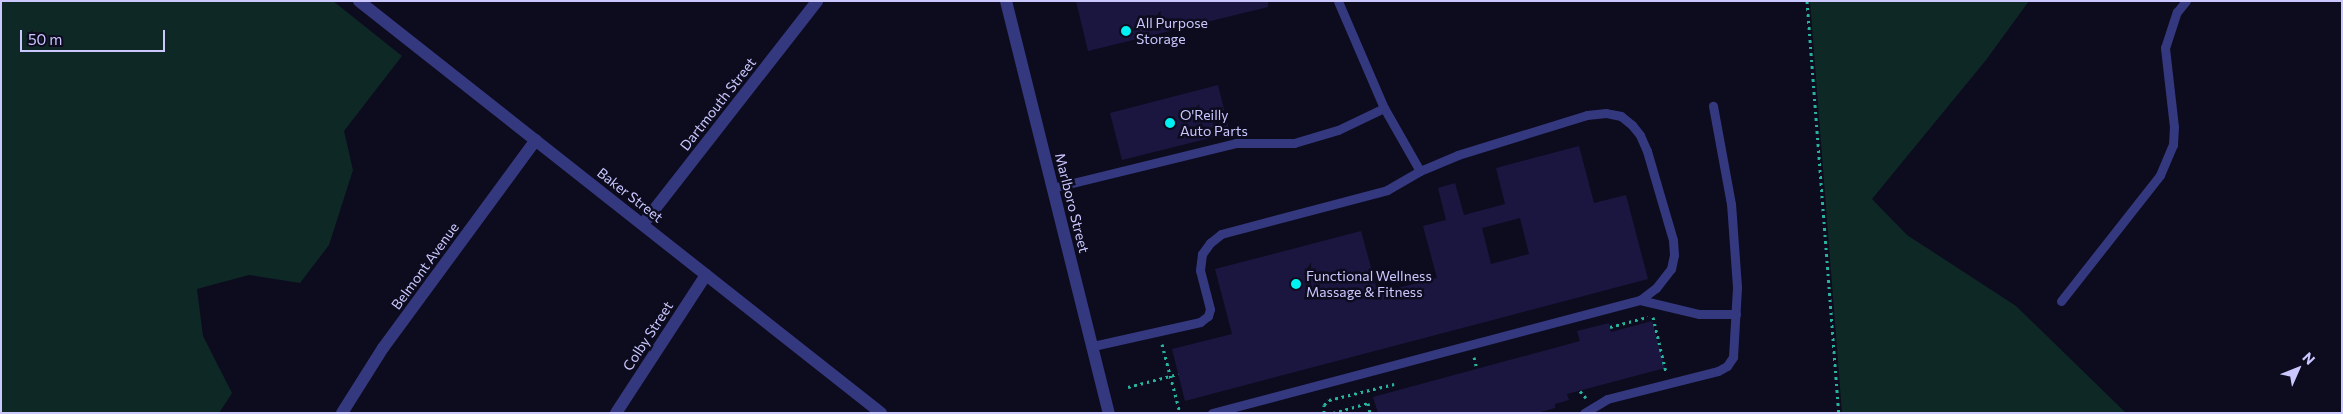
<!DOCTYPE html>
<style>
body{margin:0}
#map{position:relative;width:2343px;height:414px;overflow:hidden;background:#0d0b1e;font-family:Commissioner,sans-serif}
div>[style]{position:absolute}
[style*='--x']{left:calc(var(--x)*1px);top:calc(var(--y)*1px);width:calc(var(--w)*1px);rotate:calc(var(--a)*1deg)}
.green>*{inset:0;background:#0e2825}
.building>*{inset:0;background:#1b1640}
.path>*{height:3px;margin-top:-1.5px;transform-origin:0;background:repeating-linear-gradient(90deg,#28b39e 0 2.5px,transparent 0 6.5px)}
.service>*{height:9px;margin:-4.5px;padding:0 4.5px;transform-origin:4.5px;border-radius:4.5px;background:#34387f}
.minor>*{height:12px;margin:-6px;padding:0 6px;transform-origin:6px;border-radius:6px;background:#34387f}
.tertiary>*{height:12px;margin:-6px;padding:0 6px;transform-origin:6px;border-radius:6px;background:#34387f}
.dots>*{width:14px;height:14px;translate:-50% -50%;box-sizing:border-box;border:2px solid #0d0b1e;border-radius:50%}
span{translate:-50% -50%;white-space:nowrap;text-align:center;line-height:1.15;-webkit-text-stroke:5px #0d0b1e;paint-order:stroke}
.poi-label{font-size:14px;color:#cac8ff}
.left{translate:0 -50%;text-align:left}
.street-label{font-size:14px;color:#cac8ff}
.frame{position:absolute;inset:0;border:2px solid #cac8ff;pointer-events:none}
.north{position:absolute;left:2273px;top:344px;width:50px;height:50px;-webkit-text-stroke:4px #0d0b1e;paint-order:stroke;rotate:46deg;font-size:14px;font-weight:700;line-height:20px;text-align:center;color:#cac8ff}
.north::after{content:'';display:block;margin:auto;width:18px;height:22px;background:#cac8ff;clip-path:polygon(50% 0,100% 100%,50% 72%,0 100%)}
.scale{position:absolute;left:20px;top:30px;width:145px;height:22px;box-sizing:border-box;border:2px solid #cac8ff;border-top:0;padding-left:6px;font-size:15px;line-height:18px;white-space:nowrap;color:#cac8ff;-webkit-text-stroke:4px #0d0b1e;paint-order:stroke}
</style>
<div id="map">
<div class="green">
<i style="clip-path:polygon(1px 1px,333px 1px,402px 56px,344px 131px,353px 170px,329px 245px,300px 283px,249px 275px,197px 289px,203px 336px,232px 393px,219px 413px,1px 413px)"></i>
<i style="clip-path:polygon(1810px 1px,2029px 1px,1986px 60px,1872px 199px,1907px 235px,2016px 306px,2126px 413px,1842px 413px)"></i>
</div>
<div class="building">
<i style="clip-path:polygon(1076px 1px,1268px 1px,1268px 7px,1088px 51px)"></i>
<i style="clip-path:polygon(1218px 85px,1230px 133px,1122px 160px,1110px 113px)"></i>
<i style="clip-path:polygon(evenodd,1579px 146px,1594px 203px,1626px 195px,1648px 279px,1185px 401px,1172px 349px,1232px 334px,1215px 269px,1361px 231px,1378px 293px,1437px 278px,1423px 226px,1446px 220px,1438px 188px,1455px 183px,1464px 215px,1505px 204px,1496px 168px,1579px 146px,1520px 218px,1529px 254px,1491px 264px,1482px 228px,1520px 218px)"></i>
<i style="clip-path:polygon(1652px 321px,1665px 368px,1567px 394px,1569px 400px,1555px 404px,1555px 408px,1537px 413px,1378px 413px,1373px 397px,1580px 341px,1577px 331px,1609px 323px,1611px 332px)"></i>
</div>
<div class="path">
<i style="--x:1807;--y:1;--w:413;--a:85.6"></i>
<i style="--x:1653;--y:317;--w:57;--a:76.7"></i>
<i style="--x:1610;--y:327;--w:39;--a:-15"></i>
<i style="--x:1162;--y:344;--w:71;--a:75.4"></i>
<i style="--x:1474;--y:357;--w:12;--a:76"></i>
<i style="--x:1128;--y:387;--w:52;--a:-14.6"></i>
<i style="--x:1580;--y:391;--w:9;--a:49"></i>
<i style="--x:1324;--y:413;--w:8;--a:-90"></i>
<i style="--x:1324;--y:405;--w:7;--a:-45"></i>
<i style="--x:1329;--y:400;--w:67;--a:-13.8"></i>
<i style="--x:1333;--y:413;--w:36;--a:-16"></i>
<i style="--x:1368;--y:403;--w:10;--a:79"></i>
</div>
<div class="service">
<i style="--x:1052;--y:188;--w:189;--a:-13.7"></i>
<i style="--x:1236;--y:143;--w:58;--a:0"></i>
<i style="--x:1294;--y:143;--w:46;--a:-16.5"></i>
<i style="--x:1338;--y:130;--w:51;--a:-25.6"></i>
<i style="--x:1640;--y:300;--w:61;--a:13.3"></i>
<i style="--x:1699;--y:314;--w:37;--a:0"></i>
<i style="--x:2061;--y:301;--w:160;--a:-51.8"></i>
<i style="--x:2160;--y:175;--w:33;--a:-67"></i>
<i style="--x:2173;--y:145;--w:18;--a:-87"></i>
<i style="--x:2174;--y:127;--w:80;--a:-96.5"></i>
<i style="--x:2165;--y:48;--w:38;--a:-72"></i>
<i style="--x:2177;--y:12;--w:14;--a:-51"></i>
<i style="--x:1093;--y:346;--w:110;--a:-12.6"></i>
<i style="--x:1200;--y:322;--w:10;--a:-37"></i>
<i style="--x:1208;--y:316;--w:7;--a:-74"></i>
<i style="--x:1210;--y:309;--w:40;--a:-104.4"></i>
<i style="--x:1200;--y:270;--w:16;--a:-83"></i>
<i style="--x:1202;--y:254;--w:14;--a:-54"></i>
<i style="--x:1210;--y:243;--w:14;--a:-39"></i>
<i style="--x:1221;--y:234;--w:172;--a:-14.8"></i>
<i style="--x:1387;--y:190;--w:38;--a:-30"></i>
<i style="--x:1212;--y:413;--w:443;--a:-14.8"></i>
<i style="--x:1640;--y:300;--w:20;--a:-37"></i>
<i style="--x:1656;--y:288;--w:24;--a:-52"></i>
<i style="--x:1671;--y:269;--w:14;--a:-78"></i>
<i style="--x:1674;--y:255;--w:15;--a:-94"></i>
<i style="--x:1673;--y:240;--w:93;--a:-106.3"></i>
<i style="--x:1647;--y:151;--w:17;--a:-114"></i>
<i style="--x:1640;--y:135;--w:13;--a:-129"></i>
<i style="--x:1632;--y:125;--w:14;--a:-141"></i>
<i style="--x:1621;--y:116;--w:15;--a:-169"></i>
<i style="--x:1606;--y:113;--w:19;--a:174"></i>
<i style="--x:1587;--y:115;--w:135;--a:162.8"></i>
<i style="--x:1458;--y:155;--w:41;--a:157.2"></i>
<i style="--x:1420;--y:171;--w:73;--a:-119.7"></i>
<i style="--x:1384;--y:108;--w:116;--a:-113.3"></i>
<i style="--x:1584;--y:413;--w:27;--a:-31"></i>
<i style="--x:1607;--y:399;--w:114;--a:-14.2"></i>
<i style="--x:1718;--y:371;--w:10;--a:-29"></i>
<i style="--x:1727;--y:366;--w:11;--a:-56"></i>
<i style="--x:1733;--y:357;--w:70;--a:-86.7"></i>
<i style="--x:1737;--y:287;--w:83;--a:-94.1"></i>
<i style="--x:1731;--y:204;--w:100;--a:-100.4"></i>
</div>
<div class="minor">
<i style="--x:359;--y:1;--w:665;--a:38.28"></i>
<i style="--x:643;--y:224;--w:283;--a:-52"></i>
<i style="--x:342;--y:413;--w:77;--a:-57.8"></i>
<i style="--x:383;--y:348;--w:258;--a:-53.7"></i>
<i style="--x:616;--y:413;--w:165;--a:-56.9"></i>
</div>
<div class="tertiary">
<i style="--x:1006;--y:1;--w:425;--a:76"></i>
</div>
<div class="dots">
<i style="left:1126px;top:31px;background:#00f1f3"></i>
<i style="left:1170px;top:123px;background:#00f1f3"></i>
<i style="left:1296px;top:284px;background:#00f1f3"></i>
</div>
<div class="poi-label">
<span class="left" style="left:1136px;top:31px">All Purpose<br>Storage</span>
<span class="left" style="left:1180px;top:123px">O'Reilly<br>Auto Parts</span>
<span class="left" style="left:1306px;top:284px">Functional Wellness<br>Massage &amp; Fitness</span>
</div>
<div class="street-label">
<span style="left:718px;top:104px;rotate:-52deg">Dartmouth Street</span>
<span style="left:630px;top:195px;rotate:38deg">Baker Street</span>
<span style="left:1072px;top:203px;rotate:76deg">Marlboro Street</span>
<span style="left:425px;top:266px;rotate:-54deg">Belmont Avenue</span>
<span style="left:648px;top:336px;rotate:-57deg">Colby Street</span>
</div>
<div class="frame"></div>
<div class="north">N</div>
<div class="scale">50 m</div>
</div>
